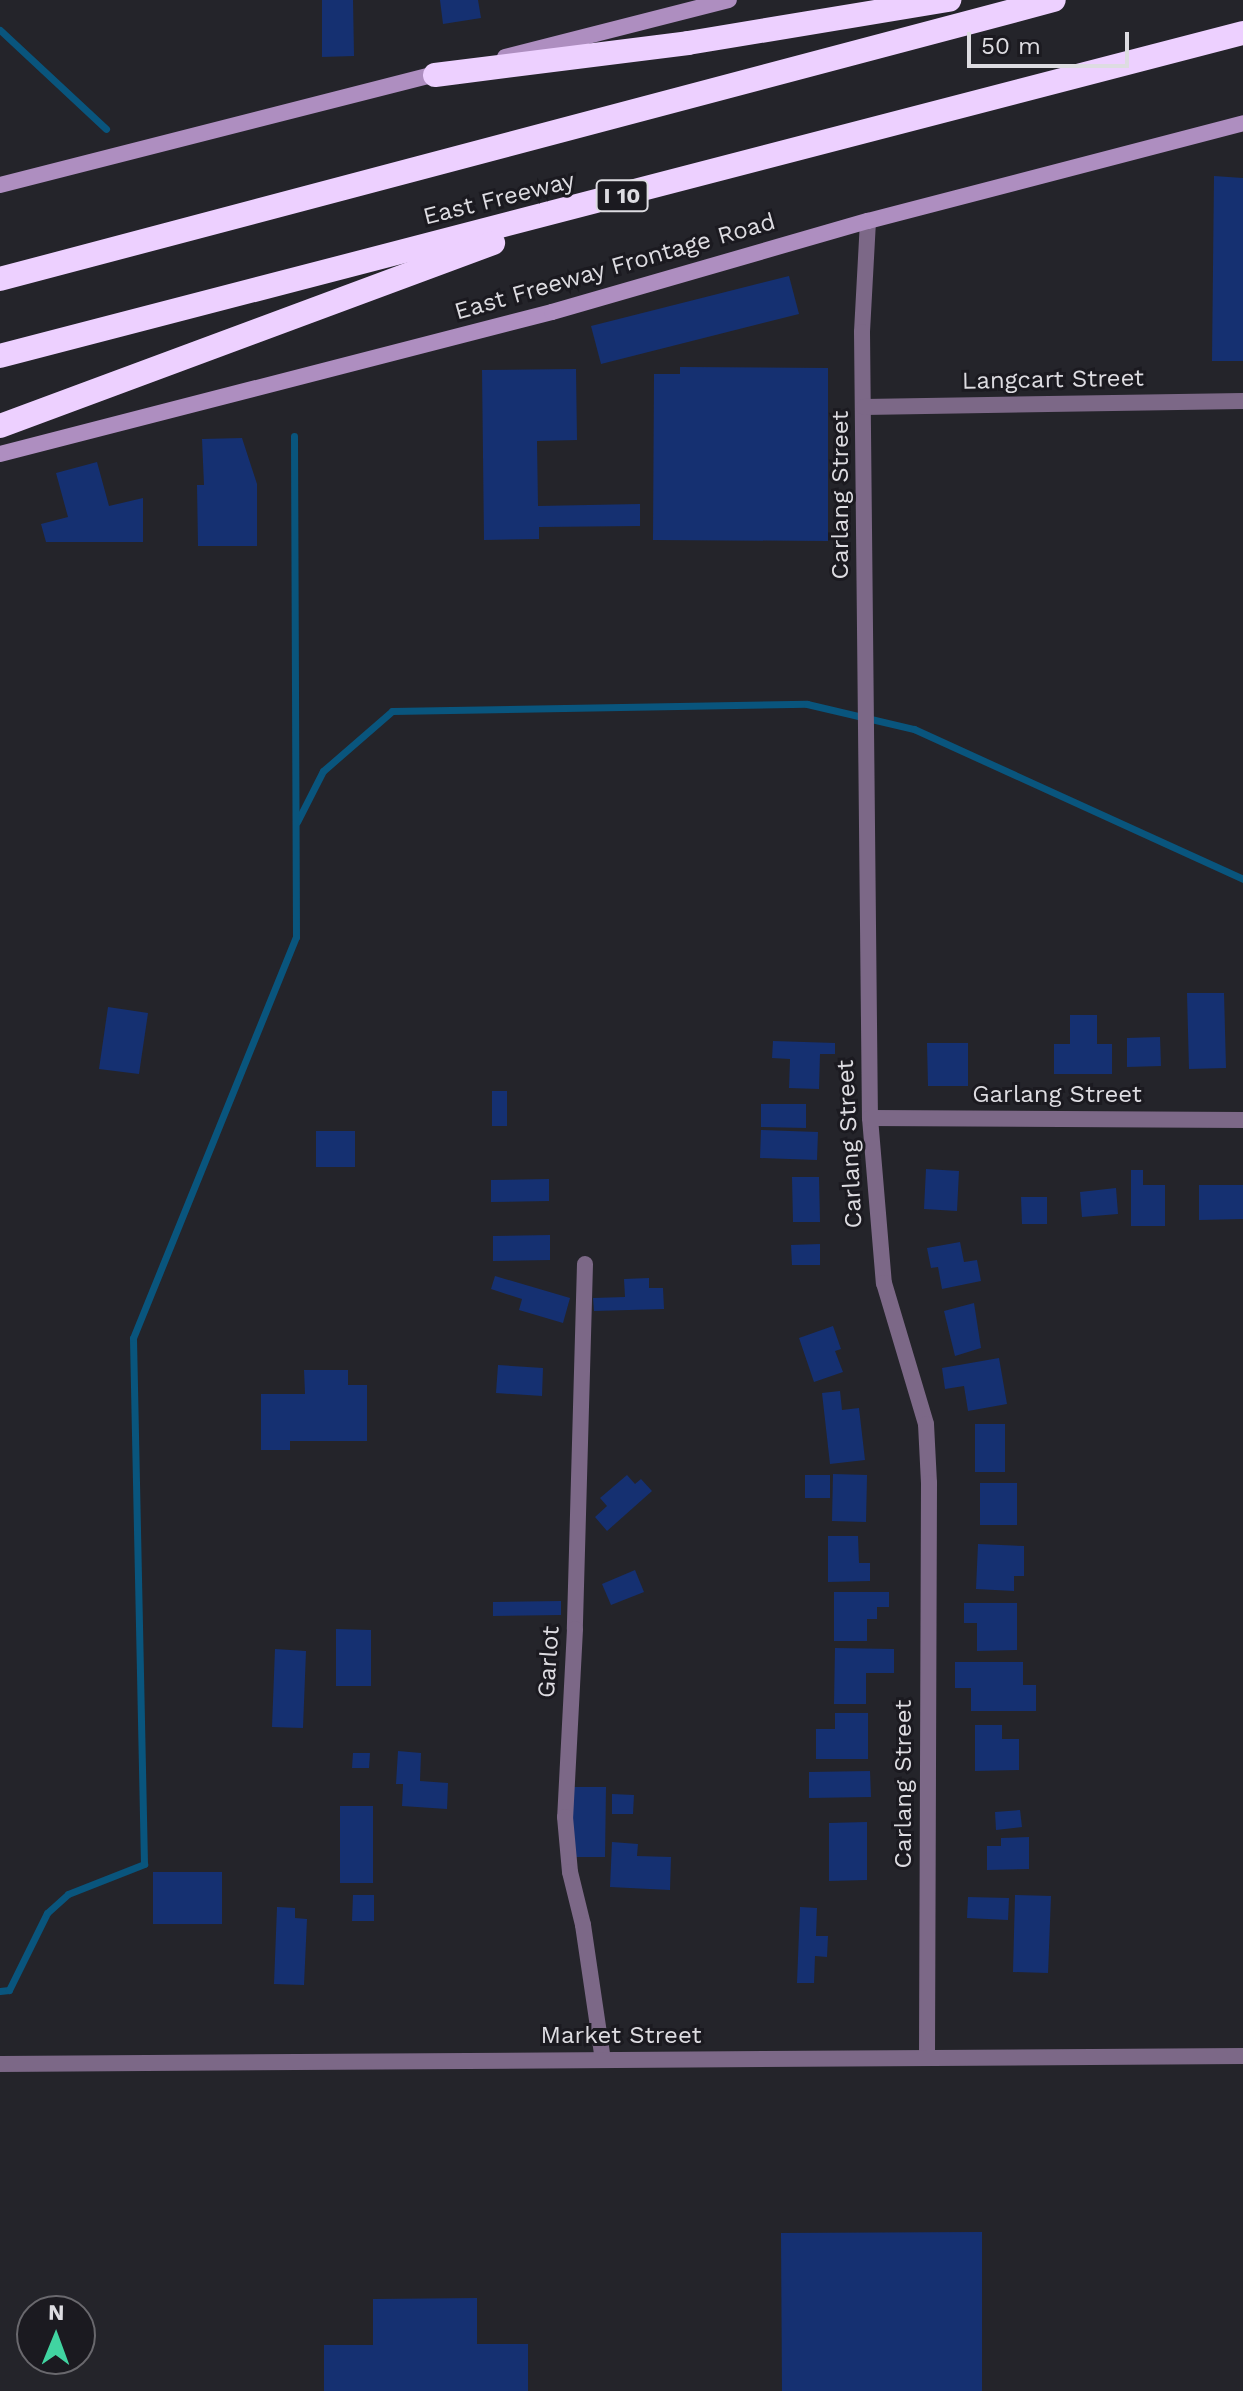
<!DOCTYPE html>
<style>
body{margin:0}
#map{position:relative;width:1243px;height:2391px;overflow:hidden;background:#24242a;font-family:"Work Sans",sans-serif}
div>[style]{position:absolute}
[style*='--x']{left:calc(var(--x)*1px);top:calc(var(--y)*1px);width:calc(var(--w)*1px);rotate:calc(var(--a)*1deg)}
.stream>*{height:7px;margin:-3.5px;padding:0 3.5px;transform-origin:3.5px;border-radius:3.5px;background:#09557d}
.building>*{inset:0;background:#153071}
.minor>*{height:16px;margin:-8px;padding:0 8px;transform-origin:8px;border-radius:8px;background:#7c6887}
.tertiary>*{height:16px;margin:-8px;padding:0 8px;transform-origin:8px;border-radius:8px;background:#7c6887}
.secondary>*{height:16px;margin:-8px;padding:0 8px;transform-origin:8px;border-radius:8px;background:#ae8ec0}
.motorway>*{height:24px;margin:-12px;padding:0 12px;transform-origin:12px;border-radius:12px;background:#edd0ff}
span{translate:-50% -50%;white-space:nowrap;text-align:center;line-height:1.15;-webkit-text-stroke:6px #1b1a20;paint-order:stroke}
.shield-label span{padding:2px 6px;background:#1b1a20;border:2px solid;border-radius:6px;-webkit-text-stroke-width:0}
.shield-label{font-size:22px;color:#dddce1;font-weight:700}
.street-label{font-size:24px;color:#dddce1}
.north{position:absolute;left:16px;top:2295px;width:80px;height:80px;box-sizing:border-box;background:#1b1a20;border:2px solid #69686d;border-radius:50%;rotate:1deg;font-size:22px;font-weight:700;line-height:32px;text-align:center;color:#dddce1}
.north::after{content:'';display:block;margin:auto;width:28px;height:36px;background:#41d4a1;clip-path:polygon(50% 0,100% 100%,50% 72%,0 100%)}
.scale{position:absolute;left:967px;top:32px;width:162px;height:36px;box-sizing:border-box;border:4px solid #dddce1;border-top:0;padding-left:10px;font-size:24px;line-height:28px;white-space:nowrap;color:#dddce1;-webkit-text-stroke:6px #1b1a20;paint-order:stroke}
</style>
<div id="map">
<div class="stream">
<i style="--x:0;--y:30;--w:145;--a:43"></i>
<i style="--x:297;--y:822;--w:57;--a:-63"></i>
<i style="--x:323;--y:771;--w:91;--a:-41"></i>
<i style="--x:392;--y:711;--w:415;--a:-1"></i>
<i style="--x:807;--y:704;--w:110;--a:13.2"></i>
<i style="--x:914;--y:729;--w:362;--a:24.5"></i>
<i style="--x:0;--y:1991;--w:9;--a:-6"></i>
<i style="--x:9;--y:1990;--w:86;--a:-63.7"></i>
<i style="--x:47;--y:1913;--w:28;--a:-42"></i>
<i style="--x:68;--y:1894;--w:82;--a:-21.5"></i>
<i style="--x:144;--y:1864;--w:526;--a:-91.2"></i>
<i style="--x:133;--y:1338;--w:433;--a:-67.9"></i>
<i style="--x:296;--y:937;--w:501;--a:-90.23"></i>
</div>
<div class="building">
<i style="clip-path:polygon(322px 0,353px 0,354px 56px,322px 57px)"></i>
<i style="clip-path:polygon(440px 0,478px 0,481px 18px,443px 24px)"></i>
<i style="clip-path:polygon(1214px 176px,1243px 178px,1243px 361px,1212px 361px)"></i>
<i style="clip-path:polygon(789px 276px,799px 314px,601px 364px,591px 326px)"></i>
<i style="clip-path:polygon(680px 367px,828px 368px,828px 541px,653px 540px,654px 374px,680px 374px)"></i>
<i style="clip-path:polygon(576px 369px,577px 440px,537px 441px,538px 506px,640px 504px,640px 526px,539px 527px,539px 539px,484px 540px,482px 370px)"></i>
<i style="clip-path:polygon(242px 438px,257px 484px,257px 546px,198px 546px,197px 485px,204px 485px,202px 439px)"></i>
<i style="clip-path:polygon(97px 462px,109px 506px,143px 498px,143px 542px,46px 542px,41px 524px,68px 517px,56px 473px)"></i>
<i style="clip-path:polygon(1187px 993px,1224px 993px,1226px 1068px,1189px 1069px)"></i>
<i style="clip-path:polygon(108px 1007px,148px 1013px,139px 1074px,99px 1069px)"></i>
<i style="clip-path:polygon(1070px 1015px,1097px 1015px,1097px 1044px,1112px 1044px,1112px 1074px,1054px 1074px,1054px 1044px,1070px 1044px)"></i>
<i style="clip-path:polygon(1160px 1037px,1161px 1066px,1127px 1067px,1127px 1038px)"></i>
<i style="clip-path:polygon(773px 1041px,835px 1043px,835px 1054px,820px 1054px,819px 1089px,789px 1088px,790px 1059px,772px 1058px)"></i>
<i style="clip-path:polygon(927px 1043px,968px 1043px,968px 1086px,928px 1086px)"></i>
<i style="clip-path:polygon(492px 1091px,507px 1091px,507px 1126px,492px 1126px)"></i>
<i style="clip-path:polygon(761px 1104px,806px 1104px,806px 1128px,761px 1127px)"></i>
<i style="clip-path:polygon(761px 1130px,818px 1132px,817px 1160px,760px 1158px)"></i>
<i style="clip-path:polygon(316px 1131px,355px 1131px,355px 1167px,316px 1167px)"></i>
<i style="clip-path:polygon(926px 1169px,959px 1171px,957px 1211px,924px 1209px)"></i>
<i style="clip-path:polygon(1131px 1170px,1143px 1170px,1143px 1185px,1165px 1185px,1165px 1226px,1131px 1226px)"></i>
<i style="clip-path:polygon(792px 1177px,819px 1177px,820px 1222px,793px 1222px)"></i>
<i style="clip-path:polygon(549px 1179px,549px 1201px,491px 1202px,491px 1180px)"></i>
<i style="clip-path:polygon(1199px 1185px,1243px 1185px,1243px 1219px,1199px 1220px)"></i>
<i style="clip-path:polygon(1116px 1188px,1118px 1214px,1082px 1217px,1080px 1192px)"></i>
<i style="clip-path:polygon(1021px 1197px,1047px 1197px,1047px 1224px,1022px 1224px)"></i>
<i style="clip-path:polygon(550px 1235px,550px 1260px,493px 1261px,493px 1236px)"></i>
<i style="clip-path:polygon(960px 1242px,964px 1262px,977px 1260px,981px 1281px,942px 1289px,938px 1267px,931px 1268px,927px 1248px)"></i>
<i style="clip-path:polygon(820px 1244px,820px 1265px,792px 1265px,791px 1245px)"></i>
<i style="clip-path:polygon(495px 1276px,570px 1298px,563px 1323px,519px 1310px,522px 1299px,491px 1289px)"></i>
<i style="clip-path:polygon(649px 1278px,649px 1288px,663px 1288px,664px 1309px,594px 1311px,593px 1298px,625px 1297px,624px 1279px)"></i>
<i style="clip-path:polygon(974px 1303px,981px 1348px,955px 1356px,944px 1311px)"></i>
<i style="clip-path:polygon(833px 1326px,841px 1349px,835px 1351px,843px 1372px,814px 1382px,799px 1338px)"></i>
<i style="clip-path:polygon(999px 1358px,1007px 1404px,968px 1411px,964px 1386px,945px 1389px,942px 1368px)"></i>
<i style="clip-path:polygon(498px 1365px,543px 1368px,542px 1396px,496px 1393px)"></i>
<i style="clip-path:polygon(304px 1370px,348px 1370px,348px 1385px,367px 1385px,367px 1441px,290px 1441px,290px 1450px,261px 1450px,261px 1394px,305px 1394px)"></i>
<i style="clip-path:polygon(840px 1391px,842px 1410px,859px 1408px,865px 1460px,830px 1464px,822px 1393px)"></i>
<i style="clip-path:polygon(975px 1424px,1005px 1424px,1005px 1472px,975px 1472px)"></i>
<i style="clip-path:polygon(833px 1474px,867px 1475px,866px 1522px,832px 1521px)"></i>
<i style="clip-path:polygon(627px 1475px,635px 1484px,641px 1479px,652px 1491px,607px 1531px,595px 1517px,607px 1506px,600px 1498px)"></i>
<i style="clip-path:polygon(805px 1475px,830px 1475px,830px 1498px,805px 1498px)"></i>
<i style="clip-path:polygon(980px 1483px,1017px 1483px,1017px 1525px,980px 1525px)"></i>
<i style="clip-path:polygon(828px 1536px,858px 1536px,859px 1563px,870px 1563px,870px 1581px,828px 1582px)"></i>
<i style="clip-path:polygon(978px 1544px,1024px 1546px,1024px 1576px,1014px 1576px,1014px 1591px,976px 1589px)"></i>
<i style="clip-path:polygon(635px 1570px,644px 1592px,611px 1605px,602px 1584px)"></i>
<i style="clip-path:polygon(834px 1592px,889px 1592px,889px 1607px,877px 1607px,877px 1619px,867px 1619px,867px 1641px,834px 1641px)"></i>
<i style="clip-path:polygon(561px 1601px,561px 1615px,493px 1616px,493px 1602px)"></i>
<i style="clip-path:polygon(964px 1603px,1017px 1603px,1017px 1650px,977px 1651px,977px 1623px,964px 1623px)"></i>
<i style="clip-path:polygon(336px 1629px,371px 1630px,371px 1686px,336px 1686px)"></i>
<i style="clip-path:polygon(835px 1648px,894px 1649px,894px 1673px,866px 1673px,866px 1704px,834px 1704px)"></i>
<i style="clip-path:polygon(275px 1649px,306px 1651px,303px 1728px,272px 1727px)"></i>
<i style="clip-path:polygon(955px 1662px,1023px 1662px,1023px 1685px,1036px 1685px,1036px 1711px,971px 1711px,971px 1688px,955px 1688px)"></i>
<i style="clip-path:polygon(835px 1713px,868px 1713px,868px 1759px,816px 1759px,816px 1729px,835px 1729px)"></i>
<i style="clip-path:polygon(975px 1725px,1002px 1725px,1002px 1739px,1019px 1739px,1019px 1770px,975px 1771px)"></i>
<i style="clip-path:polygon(398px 1751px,421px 1753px,420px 1781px,448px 1783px,447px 1809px,402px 1806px,403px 1784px,396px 1784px)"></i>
<i style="clip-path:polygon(353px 1753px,370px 1753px,369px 1768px,352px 1768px)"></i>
<i style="clip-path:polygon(870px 1771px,871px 1797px,809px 1798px,809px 1772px)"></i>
<i style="clip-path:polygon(572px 1787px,606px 1787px,605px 1857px,572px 1857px)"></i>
<i style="clip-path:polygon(612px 1794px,634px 1795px,633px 1814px,612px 1814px)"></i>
<i style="clip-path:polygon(340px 1806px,373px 1806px,373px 1883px,340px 1883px)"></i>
<i style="clip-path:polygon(1020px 1810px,1022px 1827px,996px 1830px,995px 1812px)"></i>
<i style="clip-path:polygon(867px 1822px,867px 1880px,829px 1881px,829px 1823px)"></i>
<i style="clip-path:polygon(1029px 1837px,1029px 1869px,987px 1870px,987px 1846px,1001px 1846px,1001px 1838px)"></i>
<i style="clip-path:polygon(612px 1842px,638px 1844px,637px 1856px,671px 1857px,670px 1890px,610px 1887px)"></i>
<i style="clip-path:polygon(153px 1872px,222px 1872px,222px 1924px,153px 1924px)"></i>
<i style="clip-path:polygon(353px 1895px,374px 1895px,374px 1921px,352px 1921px)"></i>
<i style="clip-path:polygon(1015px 1895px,1051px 1896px,1048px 1973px,1013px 1972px)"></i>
<i style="clip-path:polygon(968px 1897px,1009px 1898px,1008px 1920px,967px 1918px)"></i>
<i style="clip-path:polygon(277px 1907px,295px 1908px,295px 1918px,307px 1919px,304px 1985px,274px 1984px)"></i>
<i style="clip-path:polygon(800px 1907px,817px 1908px,816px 1936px,828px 1936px,827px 1957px,815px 1956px,814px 1983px,797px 1983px)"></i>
<i style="clip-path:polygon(982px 2232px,982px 2391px,782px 2391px,781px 2233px)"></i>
<i style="clip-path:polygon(477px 2298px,477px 2344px,528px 2344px,528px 2391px,324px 2391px,324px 2345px,373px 2345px,373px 2299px)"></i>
</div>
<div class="minor">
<i style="--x:868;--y:221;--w:111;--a:93.1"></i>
<i style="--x:862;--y:332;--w:786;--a:89.42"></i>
<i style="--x:870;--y:1118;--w:166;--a:85.2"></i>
<i style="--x:884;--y:1283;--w:147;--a:73.4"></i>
<i style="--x:926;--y:1424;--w:59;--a:87.1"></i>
<i style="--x:929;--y:1483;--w:575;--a:90.2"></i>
<i style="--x:864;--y:407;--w:379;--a:-0.9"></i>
<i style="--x:870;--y:1118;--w:373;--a:0.3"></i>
<i style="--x:585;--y:1264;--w:365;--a:91.6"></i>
<i style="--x:575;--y:1629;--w:188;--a:93"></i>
<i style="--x:565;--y:1817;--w:55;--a:84.8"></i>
<i style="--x:570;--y:1872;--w:55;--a:76.2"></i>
<i style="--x:583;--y:1925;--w:136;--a:81.6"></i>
</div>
<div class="tertiary">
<i style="--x:0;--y:2064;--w:1243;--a:-0.37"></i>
</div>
<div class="secondary">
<i style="--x:505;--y:57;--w:231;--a:-14.3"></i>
<i style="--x:0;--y:185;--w:458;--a:-14.3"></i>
<i style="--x:0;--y:454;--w:570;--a:-14.43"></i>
<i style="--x:552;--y:312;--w:329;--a:-16.1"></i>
<i style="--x:868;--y:221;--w:388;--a:-14.6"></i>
</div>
<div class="motorway">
<i style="--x:435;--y:75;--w:255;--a:-7.2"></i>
<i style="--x:688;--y:43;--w:265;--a:-9.4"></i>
<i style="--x:0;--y:279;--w:1090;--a:-14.83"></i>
<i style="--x:0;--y:356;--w:1284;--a:-14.57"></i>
<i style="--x:0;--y:426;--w:526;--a:-20.36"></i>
</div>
<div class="shield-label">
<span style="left:622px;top:196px">I 10</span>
</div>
<div class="street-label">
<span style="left:499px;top:199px;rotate:-14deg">East Freeway</span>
<span style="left:615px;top:267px;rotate:-16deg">East Freeway Frontage Road</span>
<span style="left:1053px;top:380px;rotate:-1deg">Langcart Street</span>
<span style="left:841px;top:495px;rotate:-90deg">Carlang Street</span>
<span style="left:1057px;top:1095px">Garlang Street</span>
<span style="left:850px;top:1144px;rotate:-93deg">Carlang Street</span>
<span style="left:549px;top:1662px;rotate:-86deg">Garlot</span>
<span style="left:904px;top:1784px;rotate:-90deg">Carlang Street</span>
<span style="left:621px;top:2036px">Market Street</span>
</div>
<div class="north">N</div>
<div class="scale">50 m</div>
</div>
